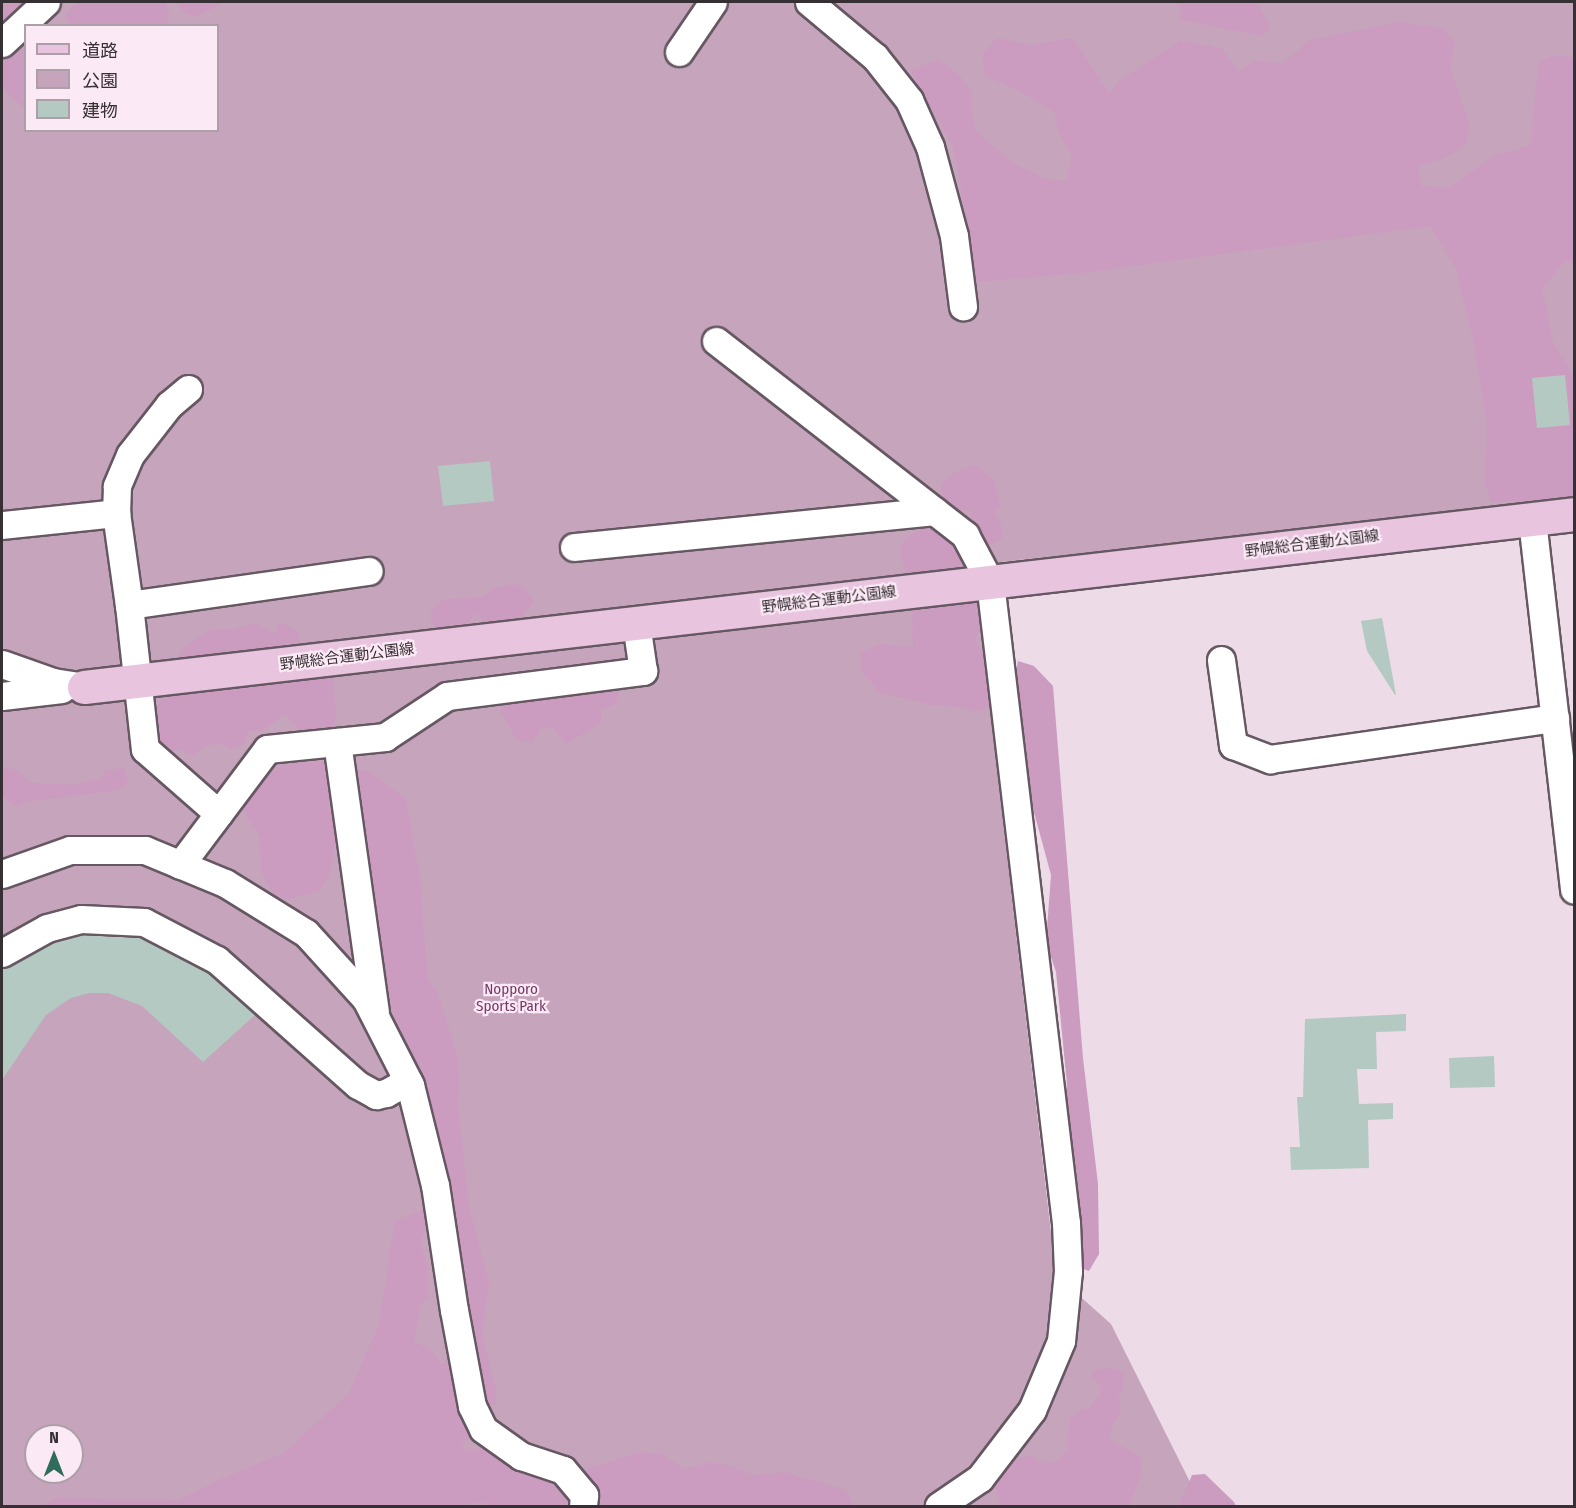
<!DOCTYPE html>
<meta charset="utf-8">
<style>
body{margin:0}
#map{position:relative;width:1576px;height:1508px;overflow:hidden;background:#eddce8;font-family:"Fira Sans Condensed","Noto Sans JP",sans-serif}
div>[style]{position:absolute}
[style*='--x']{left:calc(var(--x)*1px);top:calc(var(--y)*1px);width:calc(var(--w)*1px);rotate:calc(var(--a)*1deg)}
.green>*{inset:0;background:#c5a4bc}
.forest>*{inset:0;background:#cb9cbf}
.building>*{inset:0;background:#b4c9c1}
.roads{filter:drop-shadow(2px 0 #665862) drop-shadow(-2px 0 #665862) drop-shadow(0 2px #665862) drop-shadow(0 -2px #665862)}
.minor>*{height:27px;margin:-13.5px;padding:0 13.5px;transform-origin:13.5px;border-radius:13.5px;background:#fff}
.major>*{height:33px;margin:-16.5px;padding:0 16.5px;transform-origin:16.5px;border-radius:16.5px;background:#e8c4df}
span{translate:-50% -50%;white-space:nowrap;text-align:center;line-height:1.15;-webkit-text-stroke:4.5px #fbe9f5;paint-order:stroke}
.street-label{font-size:15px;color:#362f34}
.park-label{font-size:15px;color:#743a67}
.frame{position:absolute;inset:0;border:3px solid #362f34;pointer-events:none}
.legend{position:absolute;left:24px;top:24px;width:195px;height:108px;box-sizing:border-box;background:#fbe9f5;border:2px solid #ac9fa8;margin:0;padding:8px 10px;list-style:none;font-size:18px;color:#362f34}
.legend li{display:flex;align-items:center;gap:12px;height:30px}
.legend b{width:30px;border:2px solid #ac9fa8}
.north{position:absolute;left:24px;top:1424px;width:60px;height:60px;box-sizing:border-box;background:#fbe9f5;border:2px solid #ac9fa8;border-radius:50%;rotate:0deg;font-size:16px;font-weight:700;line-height:24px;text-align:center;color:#362f34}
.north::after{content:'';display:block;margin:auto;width:21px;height:27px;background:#2f6d5a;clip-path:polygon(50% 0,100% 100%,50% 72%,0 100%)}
</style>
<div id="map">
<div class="green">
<i style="clip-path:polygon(evenodd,2px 2px,1574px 2px,1574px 500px,973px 565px,1056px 1275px,1111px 1324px,1202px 1506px,2px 1506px,2px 2px,26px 26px,218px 26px,218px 130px,26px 130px,26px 26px,2px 2px,36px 1436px,72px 1436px,72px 1472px,36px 1472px,36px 1436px)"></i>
</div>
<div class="forest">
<i style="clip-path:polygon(2px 2px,32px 2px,2px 24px)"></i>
<i style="clip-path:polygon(78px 2px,165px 2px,169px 14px,167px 25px,75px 25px,67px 21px,65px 14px)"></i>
<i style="clip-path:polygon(177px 2px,225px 2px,195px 17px,183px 11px)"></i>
<i style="clip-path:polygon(1179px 2px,1257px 2px,1271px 28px,1261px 36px,1182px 20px)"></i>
<i style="clip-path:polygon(1400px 22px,1444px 29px,1455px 43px,1450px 67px,1470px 127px,1464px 147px,1442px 159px,1418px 166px,1421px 186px,1449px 188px,1492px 157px,1531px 145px,1538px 63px,1553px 55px,1574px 58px,1574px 261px,1565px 261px,1542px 288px,1553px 342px,1574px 378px,1574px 499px,1491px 502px,1485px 480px,1487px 423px,1472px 333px,1456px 269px,1430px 226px,1082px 273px,974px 282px,971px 246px,953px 146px,910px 70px,939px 60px,959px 75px,972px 92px,972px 112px,976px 131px,1014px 164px,1045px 179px,1066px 181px,1072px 157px,1057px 129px,1055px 113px,1020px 91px,986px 76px,982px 55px,997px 38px,1031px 45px,1073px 38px,1109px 93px,1120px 80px,1181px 41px,1221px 48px,1239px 71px,1255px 61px,1283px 63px,1310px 40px)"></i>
<i style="clip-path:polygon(25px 39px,25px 109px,2px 87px,2px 50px)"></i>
<i style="clip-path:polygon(976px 465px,994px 481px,1000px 505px,995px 513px,1001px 524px,1002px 539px,991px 545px,978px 542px,969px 528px,971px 510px,948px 512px,942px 497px,942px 484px,953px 473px)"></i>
<i style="clip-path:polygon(941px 522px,967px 552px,965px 580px,985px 605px,987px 620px,975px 639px,990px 666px,993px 705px,975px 712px,960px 707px,932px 705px,879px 692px,861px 670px,861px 652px,880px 644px,913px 647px,912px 611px,936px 586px,909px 581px,900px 552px,904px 540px,926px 526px)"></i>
<i style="clip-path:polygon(512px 584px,524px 588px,534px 600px,519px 621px,489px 627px,477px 614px,470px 619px,470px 628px,435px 630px,430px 616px,433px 609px,441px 600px,483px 597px,495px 588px)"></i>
<i style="clip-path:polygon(279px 622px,297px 630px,301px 648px,298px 669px,333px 676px,336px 718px,332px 729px,315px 740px,300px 731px,285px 714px,263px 730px,249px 731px,243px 745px,230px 749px,221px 743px,204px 746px,193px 755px,179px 750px,167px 751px,158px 742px,157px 707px,162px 699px,183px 694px,186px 672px,178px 657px,186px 645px,213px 629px,236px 629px,256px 623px,275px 635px)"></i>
<i style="clip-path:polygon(1018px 661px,1034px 666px,1053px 686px,1083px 1058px,1098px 1184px,1099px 1254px,1089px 1271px,1078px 1267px,1070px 1129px,1063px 1104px,1067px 1084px,1056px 972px,1046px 942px,1051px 875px,1032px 805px,1016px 672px)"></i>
<i style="clip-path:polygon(612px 685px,619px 692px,615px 704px,601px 709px,601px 723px,566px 744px,554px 728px,541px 727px,533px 743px,517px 740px,500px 711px,506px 702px)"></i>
<i style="clip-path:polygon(323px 761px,369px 772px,406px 799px,420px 880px,427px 976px,438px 995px,457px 1054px,459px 1080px,457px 1099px,469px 1206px,489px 1283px,482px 1334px,496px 1389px,496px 1405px,483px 1405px,466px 1417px,472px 1436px,463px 1443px,464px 1449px,493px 1449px,544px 1470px,566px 1489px,567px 1502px,564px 1506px,492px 1506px,482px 1502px,458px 1506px,43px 1506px,57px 1498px,179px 1500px,219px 1480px,284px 1453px,349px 1393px,379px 1325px,395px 1220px,424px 1210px,429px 1221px,420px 1242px,427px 1263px,428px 1297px,420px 1305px,414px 1341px,433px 1352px,442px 1365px,453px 1351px,443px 1149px,430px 1120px,423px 1078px,399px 1027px,380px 978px,339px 823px,329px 877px,319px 891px,289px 899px,274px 896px,262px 873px,259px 834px,240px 805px,255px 782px,281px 765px)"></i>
<i style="clip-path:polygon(2px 766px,19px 771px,31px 783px,77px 785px,90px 780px,96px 781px,107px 770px,124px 768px,128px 783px,118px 790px,32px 801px,16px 806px,2px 796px)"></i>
<i style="clip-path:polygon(1109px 1367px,1123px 1372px,1123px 1386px,1119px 1396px,1121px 1411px,1111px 1428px,1110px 1440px,1140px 1456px,1141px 1475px,1129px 1506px,1002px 1506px,993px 1482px,1013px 1460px,1031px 1456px,1039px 1461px,1054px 1463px,1067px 1450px,1070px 1419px,1080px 1410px,1090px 1408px,1100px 1394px,1100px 1384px,1092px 1379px,1093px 1371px)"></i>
<i style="clip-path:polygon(641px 1452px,662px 1454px,684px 1469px,708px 1463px,728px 1465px,753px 1475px,784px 1472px,846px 1490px,853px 1506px,604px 1506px,582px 1483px,587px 1469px)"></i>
<i style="clip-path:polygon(1205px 1474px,1234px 1502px,1236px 1506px,1179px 1506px,1192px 1475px)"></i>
</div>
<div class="building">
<i style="clip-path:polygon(1565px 375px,1570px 425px,1537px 428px,1532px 378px)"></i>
<i style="clip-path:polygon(490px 461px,494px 501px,443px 506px,438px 466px)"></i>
<i style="clip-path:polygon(1382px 618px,1396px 695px,1395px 695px,1367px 651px,1361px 621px)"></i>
<i style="clip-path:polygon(83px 935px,140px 938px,208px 973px,255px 1015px,203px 1062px,142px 1006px,108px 993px,89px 993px,71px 998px,46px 1015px,2px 1080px,2px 969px,53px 943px)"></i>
<i style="clip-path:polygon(1406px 1014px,1406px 1031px,1376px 1032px,1377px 1069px,1357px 1069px,1359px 1104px,1393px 1103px,1393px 1119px,1368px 1120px,1369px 1168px,1291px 1170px,1290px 1147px,1300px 1147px,1297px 1097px,1303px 1097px,1305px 1019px)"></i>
<i style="clip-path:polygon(1494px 1056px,1495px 1087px,1450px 1088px,1449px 1058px)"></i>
</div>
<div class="roads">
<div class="minor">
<i style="--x:809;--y:2;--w:86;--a:39.8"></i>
<i style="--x:875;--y:57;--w:55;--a:51.7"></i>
<i style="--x:909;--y:100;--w:51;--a:65.9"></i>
<i style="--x:930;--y:147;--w:92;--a:74.9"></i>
<i style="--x:954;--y:236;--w:71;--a:82.7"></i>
<i style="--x:2;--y:43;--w:60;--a:-43"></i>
<i style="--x:679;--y:52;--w:60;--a:-55.8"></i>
<i style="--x:716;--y:341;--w:316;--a:37.9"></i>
<i style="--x:965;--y:535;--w:53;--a:62"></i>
<i style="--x:990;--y:582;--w:645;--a:83.24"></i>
<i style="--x:1066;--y:1223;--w:48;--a:87.6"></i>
<i style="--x:1068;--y:1271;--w:70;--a:95.7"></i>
<i style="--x:1061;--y:1341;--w:75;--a:112.8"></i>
<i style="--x:1032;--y:1410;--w:86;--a:127.4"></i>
<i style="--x:980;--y:1478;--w:50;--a:145.7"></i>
<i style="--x:188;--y:389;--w:25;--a:140"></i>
<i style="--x:169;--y:405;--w:63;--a:128"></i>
<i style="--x:130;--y:455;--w:34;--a:113"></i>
<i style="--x:117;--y:486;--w:27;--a:92"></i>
<i style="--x:116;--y:513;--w:93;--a:82"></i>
<i style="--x:129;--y:605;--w:145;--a:83.7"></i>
<i style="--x:145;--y:749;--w:98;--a:41.3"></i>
<i style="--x:1532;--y:520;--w:372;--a:83.5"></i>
<i style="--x:2;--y:525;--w:115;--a:-6"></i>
<i style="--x:574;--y:547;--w:362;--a:-5.7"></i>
<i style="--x:129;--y:605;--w:242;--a:-8.1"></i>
<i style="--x:1221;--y:660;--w:86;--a:82"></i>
<i style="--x:1233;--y:745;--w:40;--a:21"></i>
<i style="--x:1270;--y:759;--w:288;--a:-8.2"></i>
<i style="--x:2;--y:664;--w:54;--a:19.4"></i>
<i style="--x:53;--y:682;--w:31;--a:9"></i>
<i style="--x:2;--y:696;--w:60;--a:-6.7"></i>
<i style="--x:337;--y:742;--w:272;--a:82"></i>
<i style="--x:180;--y:865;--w:145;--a:-53.1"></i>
<i style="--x:267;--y:749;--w:119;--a:-5.8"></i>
<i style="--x:385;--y:737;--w:74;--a:-33.5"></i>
<i style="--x:447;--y:696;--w:198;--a:-7.3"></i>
<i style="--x:643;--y:671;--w:49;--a:-98.3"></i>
<i style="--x:2;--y:874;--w:72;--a:-19.4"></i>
<i style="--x:70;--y:850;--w:75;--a:0"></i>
<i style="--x:145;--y:850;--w:87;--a:22.4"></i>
<i style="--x:225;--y:883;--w:95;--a:31.7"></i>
<i style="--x:306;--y:933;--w:89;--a:47.7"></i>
<i style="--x:366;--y:999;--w:97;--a:62.9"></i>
<i style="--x:410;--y:1085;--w:103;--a:76"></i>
<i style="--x:435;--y:1185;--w:126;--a:81.4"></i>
<i style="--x:454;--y:1310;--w:98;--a:79.4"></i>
<i style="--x:472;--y:1406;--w:25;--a:64"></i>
<i style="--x:483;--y:1429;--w:47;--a:35.4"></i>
<i style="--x:521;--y:1456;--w:44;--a:18.4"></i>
<i style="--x:563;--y:1470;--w:33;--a:50"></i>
<i style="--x:584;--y:1495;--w:11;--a:95"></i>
<i style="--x:2;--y:953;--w:51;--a:-29.1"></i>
<i style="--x:47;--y:928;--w:35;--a:-15"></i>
<i style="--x:81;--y:919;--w:63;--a:2.7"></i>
<i style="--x:144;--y:922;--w:82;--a:27.5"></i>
<i style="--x:217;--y:960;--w:188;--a:41.6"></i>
<i style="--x:358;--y:1085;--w:21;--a:29"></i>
<i style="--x:376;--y:1095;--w:10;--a:-11"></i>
<i style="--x:386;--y:1093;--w:25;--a:-29"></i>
</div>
<div class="major">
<i style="--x:84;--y:687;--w:1500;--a:-6.62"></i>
</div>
</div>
<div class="street-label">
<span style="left:1312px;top:544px;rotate:-7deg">野幌総合運動公園線</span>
<span style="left:829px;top:600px;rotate:-7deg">野幌総合運動公園線</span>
<span style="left:347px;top:657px;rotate:-7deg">野幌総合運動公園線</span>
</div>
<div class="park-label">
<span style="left:511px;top:998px">Nopporo<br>Sports Park</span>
</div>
<div class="frame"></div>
<ul class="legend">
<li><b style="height:8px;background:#e8c4df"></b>道路</li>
<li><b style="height:16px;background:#c5a4bc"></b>公園</li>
<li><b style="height:16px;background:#b4c9c1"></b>建物</li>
</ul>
<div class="north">N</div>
</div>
